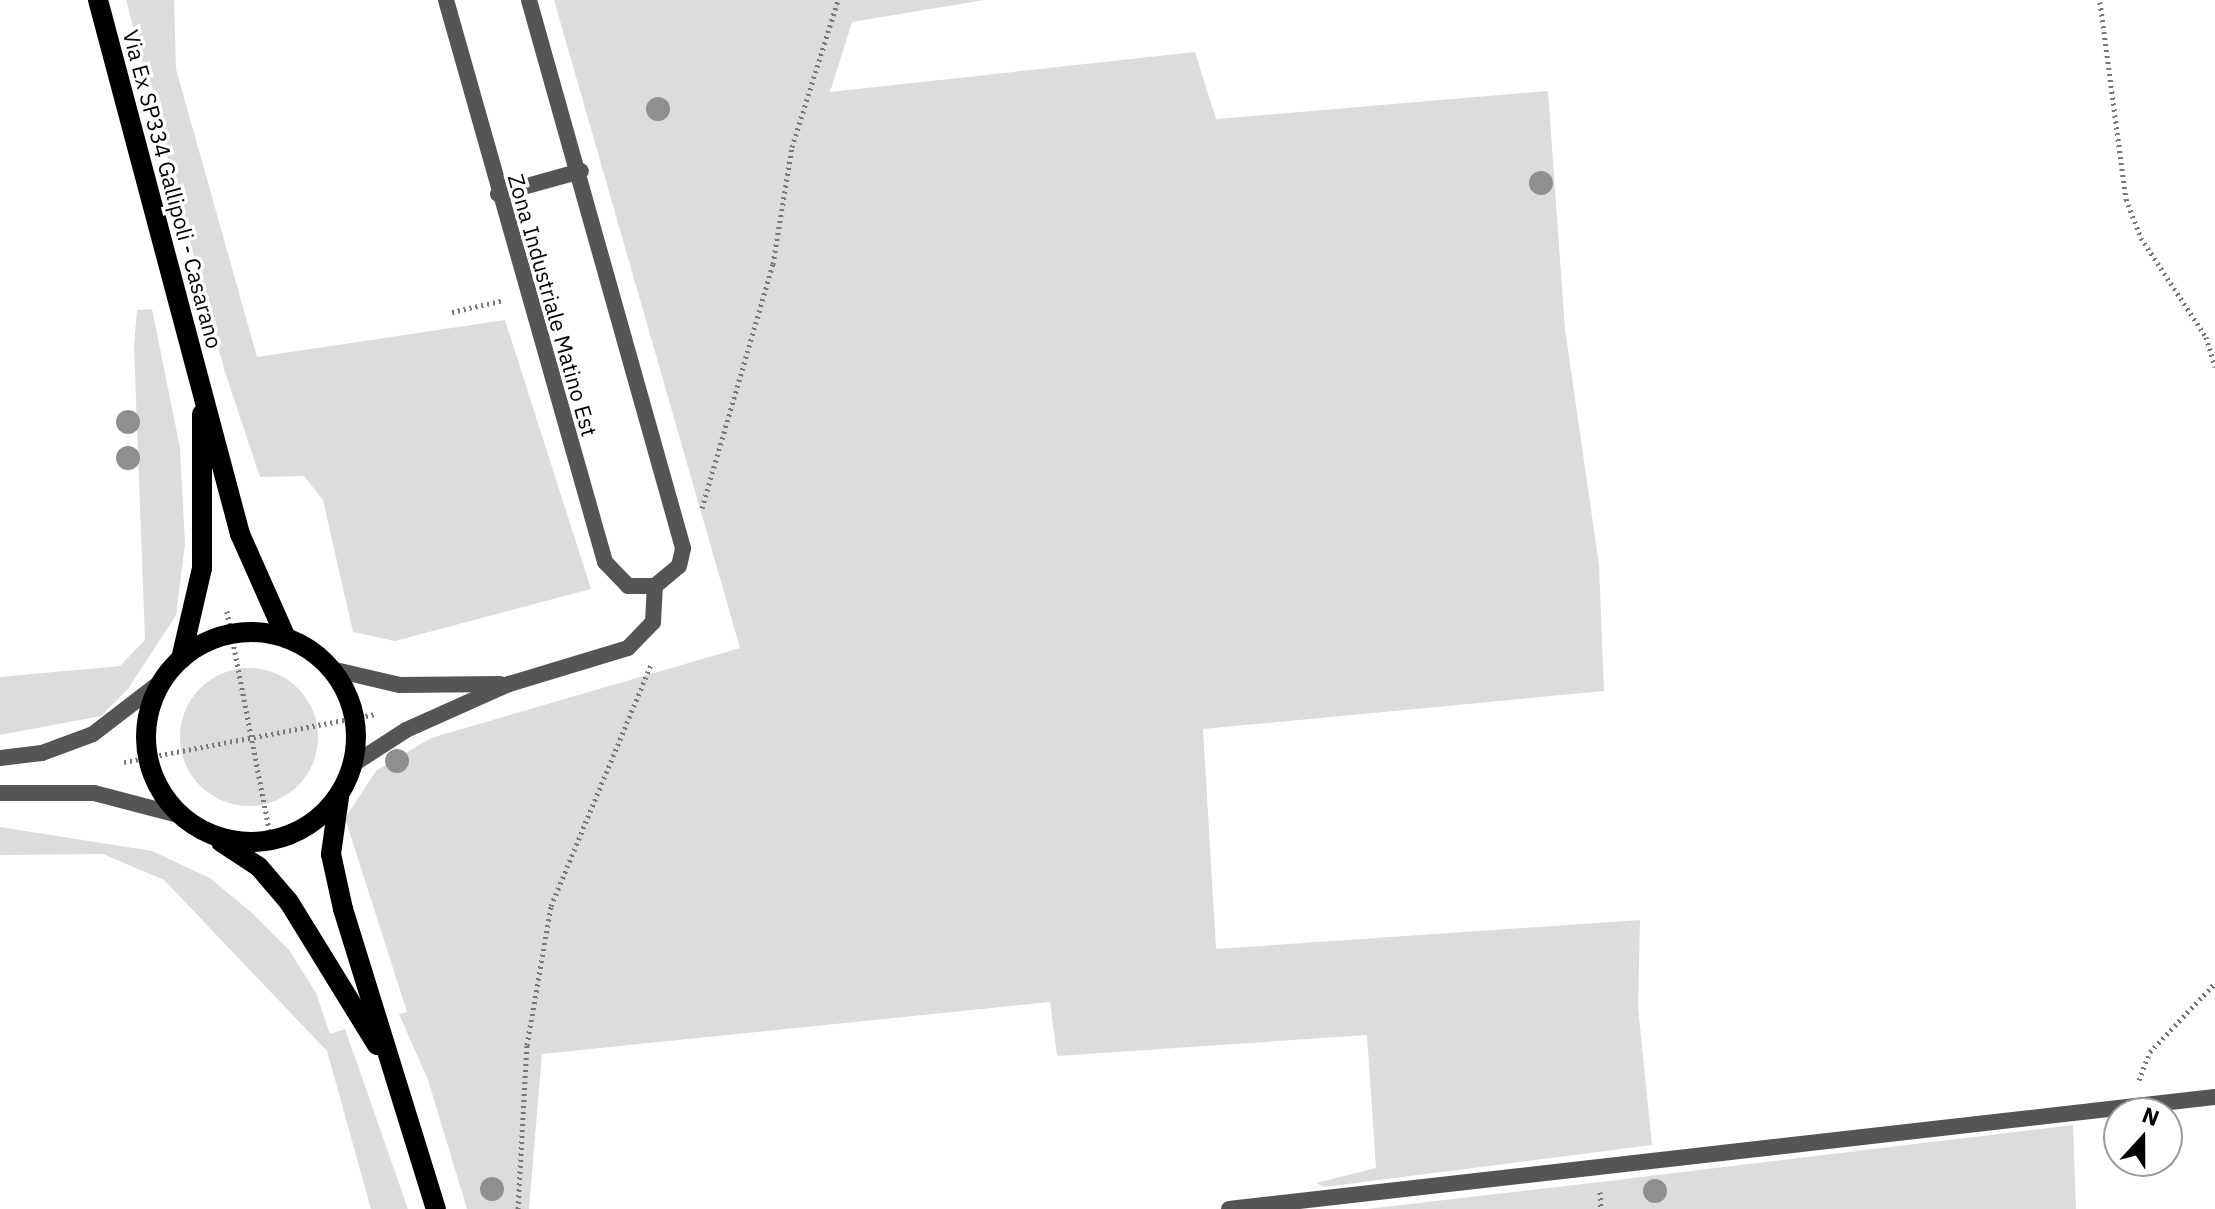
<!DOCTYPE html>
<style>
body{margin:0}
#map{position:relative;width:2215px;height:1209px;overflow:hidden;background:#fff;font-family:"IBM Plex Sans",sans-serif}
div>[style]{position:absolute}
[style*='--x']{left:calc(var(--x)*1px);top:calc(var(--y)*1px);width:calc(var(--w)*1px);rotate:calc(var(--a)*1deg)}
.green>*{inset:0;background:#dcdcdc}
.round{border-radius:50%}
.path>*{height:5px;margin-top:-2.5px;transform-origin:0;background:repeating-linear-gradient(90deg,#777 0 2px,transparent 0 6px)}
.minor>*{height:16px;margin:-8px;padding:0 8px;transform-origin:8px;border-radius:8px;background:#555}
.tertiary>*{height:16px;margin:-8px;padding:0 8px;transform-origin:8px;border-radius:8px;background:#555}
.primary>*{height:20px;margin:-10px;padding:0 10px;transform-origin:10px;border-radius:10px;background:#000}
.primary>.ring{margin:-10px;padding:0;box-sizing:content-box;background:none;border:20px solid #000;border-radius:50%}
.trees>*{width:24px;height:24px;margin:-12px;border-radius:50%;background:#8f8f8f}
span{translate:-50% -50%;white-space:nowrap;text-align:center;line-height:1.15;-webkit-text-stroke:7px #fff;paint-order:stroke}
.street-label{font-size:22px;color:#000}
.north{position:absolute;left:2103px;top:1097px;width:80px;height:80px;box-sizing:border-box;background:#fff;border:2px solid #999;border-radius:50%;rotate:21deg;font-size:22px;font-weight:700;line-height:32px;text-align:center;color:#000}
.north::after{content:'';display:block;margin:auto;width:28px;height:36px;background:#000;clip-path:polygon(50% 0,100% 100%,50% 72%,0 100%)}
</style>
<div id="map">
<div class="green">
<i style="clip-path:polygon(126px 0,174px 0,176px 69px,257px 357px,505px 320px,591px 589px,395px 641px,353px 632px,323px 500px,304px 476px,260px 477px,224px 369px)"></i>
<i style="clip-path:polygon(554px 0,985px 0,852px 22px,830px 92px,1195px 52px,1216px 119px,1548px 91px,1565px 329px,1599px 565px,1604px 691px,1203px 729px,1216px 949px,1640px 920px,1638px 1007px,1652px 1145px,1324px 1187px,1316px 1183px,1376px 1168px,1367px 1035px,1057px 1056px,1050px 1002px,542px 1054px,529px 1209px,467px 1209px,428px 1080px,399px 1014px,407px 1012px,345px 818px,376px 771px,431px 738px,740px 648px)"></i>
<i style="clip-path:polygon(152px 309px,180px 448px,185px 544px,176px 615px,128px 689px,101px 716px,0 735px,0 677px,120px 666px,145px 640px,134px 346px,137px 310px)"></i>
<i class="round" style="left:180px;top:668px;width:138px;height:138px"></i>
<i style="clip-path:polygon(0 827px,152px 851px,210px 878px,252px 913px,289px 950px,316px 993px,330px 1034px,345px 1029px,408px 1209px,371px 1209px,327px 1051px,164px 880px,103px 854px,0 855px)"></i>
<i style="clip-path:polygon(2073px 1125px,2076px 1209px,1367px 1209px,1600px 1182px)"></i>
</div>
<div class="path">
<i style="--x:2100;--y:2;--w:199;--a:82.5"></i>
<i style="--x:2126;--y:199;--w:42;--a:69"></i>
<i style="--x:2141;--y:238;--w:118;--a:56.7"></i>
<i style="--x:2206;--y:337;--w:31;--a:73"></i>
<i style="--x:452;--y:312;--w:53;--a:-13"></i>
<i style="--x:702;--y:508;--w:254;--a:-73.8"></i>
<i style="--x:773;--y:264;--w:119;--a:-80.8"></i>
<i style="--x:792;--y:147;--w:154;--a:-72.6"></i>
<i style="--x:227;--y:611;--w:232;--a:79.1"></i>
<i style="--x:124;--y:762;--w:256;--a:-10.8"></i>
<i style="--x:2139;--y:1080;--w:30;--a:-69"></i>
<i style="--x:2150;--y:1052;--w:95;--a:-46.7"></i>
<i style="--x:1600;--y:1192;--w:17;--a:87"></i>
<i style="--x:518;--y:1209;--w:164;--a:-86.9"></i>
<i style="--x:527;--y:1045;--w:141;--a:-80.2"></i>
<i style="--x:551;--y:906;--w:261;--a:-67.5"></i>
</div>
<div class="minor">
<i style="--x:1229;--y:1209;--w:992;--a:-6.48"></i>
</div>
<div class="tertiary">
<i style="--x:446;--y:0;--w:584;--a:74.2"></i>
<i style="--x:605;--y:562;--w:33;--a:46"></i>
<i style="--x:628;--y:586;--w:27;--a:0"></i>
<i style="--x:655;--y:586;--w:31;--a:-40"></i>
<i style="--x:679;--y:566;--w:18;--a:-77"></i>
<i style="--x:683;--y:548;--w:569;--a:-105.7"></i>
<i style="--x:498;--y:194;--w:86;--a:-15.5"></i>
<i style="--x:331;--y:669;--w:71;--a:13.1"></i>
<i style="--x:400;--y:685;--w:100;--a:-0.6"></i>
<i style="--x:0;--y:758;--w:42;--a:-6.8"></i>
<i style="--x:42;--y:753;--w:54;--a:-20.4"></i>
<i style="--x:93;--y:734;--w:88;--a:-37.6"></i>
<i style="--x:352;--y:765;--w:64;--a:-32.9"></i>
<i style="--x:406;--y:730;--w:113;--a:-24.1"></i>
<i style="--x:509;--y:684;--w:124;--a:-16.8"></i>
<i style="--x:628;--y:648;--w:36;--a:-46"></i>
<i style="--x:653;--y:622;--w:36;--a:-87"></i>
<i style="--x:0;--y:793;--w:94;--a:0"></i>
<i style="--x:94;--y:793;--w:91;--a:14.6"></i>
</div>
<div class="primary">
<i style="--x:98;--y:0;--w:553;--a:75.11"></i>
<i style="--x:240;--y:534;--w:114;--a:66.1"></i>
<i class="ring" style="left:146px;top:632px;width:190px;height:190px"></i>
<i style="--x:181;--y:659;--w:93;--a:-77"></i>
<i style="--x:202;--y:568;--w:154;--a:-90"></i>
<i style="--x:339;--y:797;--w:58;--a:98"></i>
<i style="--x:331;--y:854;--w:56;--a:77.7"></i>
<i style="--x:343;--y:909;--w:314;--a:72.8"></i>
<i style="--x:221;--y:842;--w:45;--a:33.3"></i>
<i style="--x:259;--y:867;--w:46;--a:49.4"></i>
<i style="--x:289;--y:902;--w:168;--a:58.4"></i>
</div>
<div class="trees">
<i style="left:658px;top:109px"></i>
<i style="left:1541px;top:183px"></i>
<i style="left:128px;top:422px"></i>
<i style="left:128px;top:458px"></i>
<i style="left:397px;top:761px"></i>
<i style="left:492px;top:1189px"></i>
<i style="left:1655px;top:1191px"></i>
</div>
<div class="street-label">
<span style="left:173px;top:189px;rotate:75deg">Via Ex SP334 Gallipoli - Casarano</span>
<span style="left:553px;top:305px;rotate:74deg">Zona Industriale Matino Est</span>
</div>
<div class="north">N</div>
</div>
